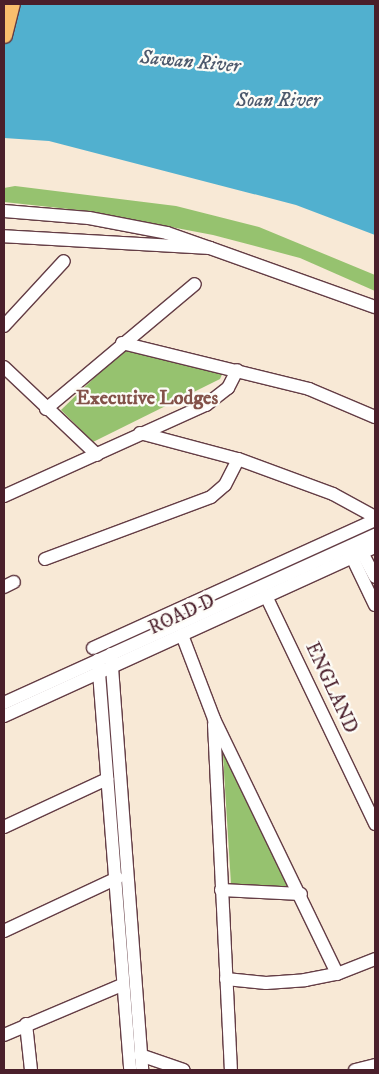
<!DOCTYPE html>
<style>
body{margin:0}
#map{position:relative;width:379px;height:1074px;overflow:hidden;background:#f8e9d6;font-family:"IM FELL DW Pica",serif}
div>[style]{position:absolute}
[style*='--x']{left:calc(var(--x)*1px);top:calc(var(--y)*1px);width:calc(var(--w)*1px);rotate:calc(var(--a)*1deg)}
.green>*{inset:0;background:#96c26f}
.water>*{inset:0;background:#51b0cf}
.roads{filter:drop-shadow(1px 0 #643d45) drop-shadow(-1px 0 #643d45) drop-shadow(0 1px #643d45) drop-shadow(0 -1px #643d45)}
.minor>*{height:12px;margin:-6px;padding:0 6px;transform-origin:6px;border-radius:6px;background:#fff}
.major>*{height:15px;margin:-7.5px;padding:0 7.5px;transform-origin:7.5px;border-radius:7.5px;background:#fabe6d}
span{translate:-50% -50%;white-space:nowrap;text-align:center;line-height:1.15;-webkit-text-stroke:4.5px #fdfcf7;paint-order:stroke}
.street-label{font-size:19px;color:#4a1f2b}
.water-label{font-size:20px;color:#4d596d;font-style:italic}
.neighbourhood-label{font-size:20px;color:#835249;font-weight:700}
.frame{position:absolute;inset:0;border:5px solid #4a1f2b;pointer-events:none}
</style>
<div id="map">
<div class="green">
<i style="clip-path:polygon(15px 186px,176px 206px,259px 227px,375px 275px,375px 291px,300px 258px,213px 235px,87px 211px,4px 202px,4px 188px)"></i>
<i style="clip-path:polygon(125px 348px,224px 370px,220px 379px,93px 442px,61px 410px)"></i>
<i style="clip-path:polygon(222px 740px,290px 889px,257px 890px,231px 884px)"></i>
</div>
<div class="water">
<i style="clip-path:polygon(4px 4px,375px 4px,375px 235px,296px 205px,49px 141px,4px 138px)"></i>
</div>
<div class="roads">
<div class="minor">
<i style="--x:4;--y:211;--w:85;--a:4.7"></i>
<i style="--x:89;--y:218;--w:79;--a:10.9"></i>
<i style="--x:167;--y:233;--w:46;--a:19.2"></i>
<i style="--x:210;--y:248;--w:206;--a:-176.7"></i>
<i style="--x:210;--y:248;--w:175;--a:19.7"></i>
<i style="--x:4;--y:326;--w:88;--a:-47.3"></i>
<i style="--x:122;--y:343;--w:193;--a:13.8"></i>
<i style="--x:309;--y:389;--w:72;--a:23"></i>
<i style="--x:4;--y:367;--w:128;--a:43.4"></i>
<i style="--x:46;--y:409;--w:194;--a:-40"></i>
<i style="--x:140;--y:433;--w:101;--a:14.9"></i>
<i style="--x:238;--y:459;--w:101;--a:20.2"></i>
<i style="--x:333;--y:494;--w:48;--a:28.7"></i>
<i style="--x:4;--y:496;--w:222;--a:-24.3"></i>
<i style="--x:206;--y:405;--w:28;--a:-38"></i>
<i style="--x:228;--y:388;--w:20;--a:-63"></i>
<i style="--x:358;--y:545;--w:36;--a:62"></i>
<i style="--x:349;--y:551;--w:60;--a:64.3"></i>
<i style="--x:45;--y:559;--w:177;--a:-20.5"></i>
<i style="--x:211;--y:497;--w:18;--a:-41"></i>
<i style="--x:225;--y:485;--w:29;--a:-63"></i>
<i style="--x:4;--y:587;--w:11;--a:-27"></i>
<i style="--x:266;--y:596;--w:253;--a:64.4"></i>
<i style="--x:182;--y:635;--w:90;--a:69.1"></i>
<i style="--x:214;--y:719;--w:283;--a:64.2"></i>
<i style="--x:93;--y:648;--w:310;--a:-24.4"></i>
<i style="--x:111;--y:654;--w:417;--a:85.7"></i>
<i style="--x:98;--y:660;--w:411;--a:85.5"></i>
<i style="--x:4;--y:703;--w:407;--a:-24.4"></i>
<i style="--x:4;--y:716;--w:408;--a:-24.5"></i>
<i style="--x:214;--y:724;--w:346;--a:87.2"></i>
<i style="--x:4;--y:827;--w:114;--a:-25"></i>
<i style="--x:221;--y:890;--w:80;--a:2.9"></i>
<i style="--x:4;--y:931;--w:125;--a:-25.1"></i>
<i style="--x:226;--y:979;--w:40;--a:5.7"></i>
<i style="--x:266;--y:983;--w:39;--a:-4"></i>
<i style="--x:305;--y:980;--w:33;--a:-11"></i>
<i style="--x:337;--y:974;--w:41;--a:-21.5"></i>
<i style="--x:26;--y:1024;--w:46;--a:83.8"></i>
<i style="--x:4;--y:1035;--w:128;--a:-23"></i>
<i style="--x:140;--y:1055;--w:46;--a:18.8"></i>
<i style="--x:355;--y:1070;--w:21;--a:-14"></i>
</div>
<div class="major">
<i style="--x:4;--y:35;--w:32;--a:-76"></i>
</div>
</div>
<div class="street-label">
<span style="left:182px;top:615px;rotate:-25deg">ROAD D</span>
<span style="left:331px;top:688px;rotate:65deg">ENGLAND</span>
</div>
<div class="water-label">
<span style="left:190px;top:62px;rotate:5deg">Sawan River</span>
<span style="left:278px;top:100px">Soan River</span>
</div>
<div class="neighbourhood-label">
<span style="left:147px;top:398px">Executive Lodges</span>
</div>
<div class="frame"></div>
</div>
